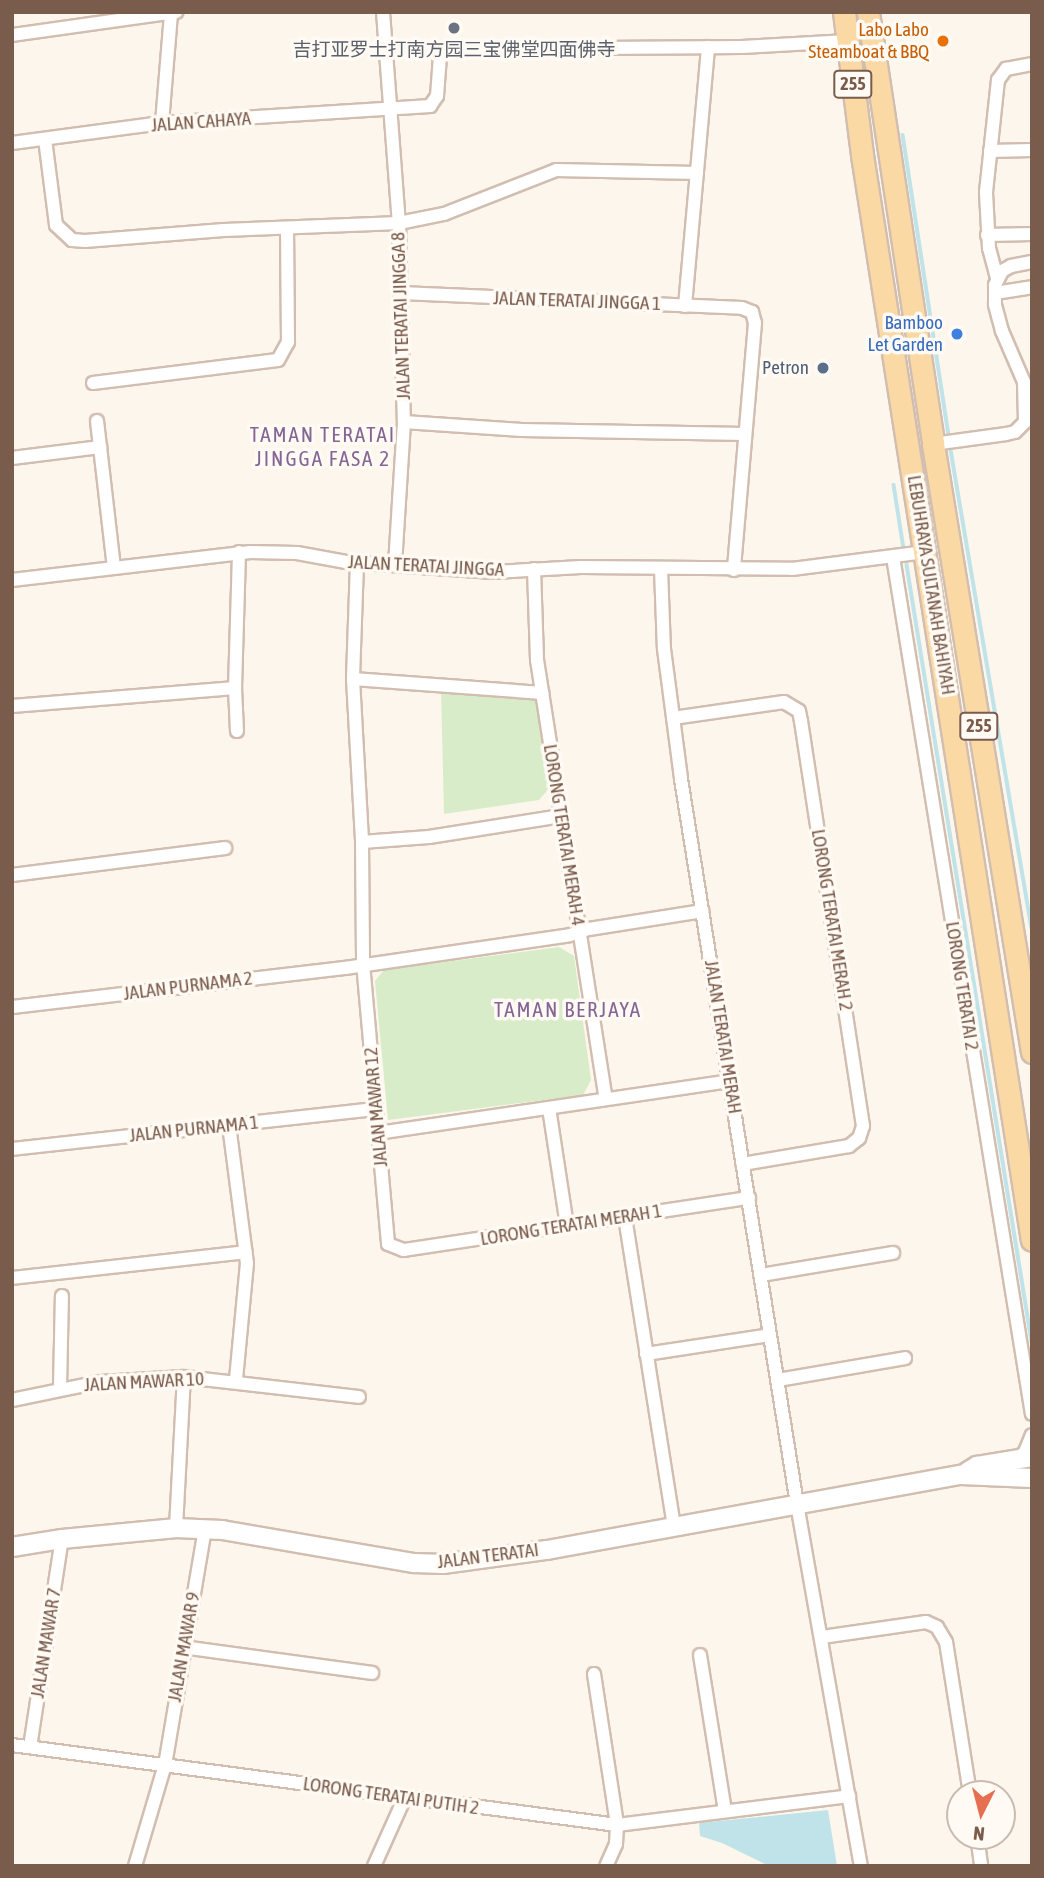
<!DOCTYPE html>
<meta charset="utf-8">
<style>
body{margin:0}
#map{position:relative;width:1044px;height:1878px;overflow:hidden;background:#fdf6ec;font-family:"Asap Condensed","Noto Sans SC",sans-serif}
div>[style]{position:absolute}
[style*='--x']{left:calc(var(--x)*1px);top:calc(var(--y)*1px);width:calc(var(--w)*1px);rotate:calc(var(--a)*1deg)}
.green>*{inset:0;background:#d8ecc9}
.water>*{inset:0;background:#bfe3e8}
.stream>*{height:3.5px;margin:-1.75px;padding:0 1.75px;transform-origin:1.75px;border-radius:1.75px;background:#bfe3e8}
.roads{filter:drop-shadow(2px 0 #d1beb0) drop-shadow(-2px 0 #d1beb0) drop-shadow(0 2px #d1beb0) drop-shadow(0 -2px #d1beb0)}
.street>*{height:12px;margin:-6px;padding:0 6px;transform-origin:6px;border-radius:6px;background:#fff}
.secondary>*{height:18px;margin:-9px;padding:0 9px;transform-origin:9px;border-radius:9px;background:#fff}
.primary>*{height:21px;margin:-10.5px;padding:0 10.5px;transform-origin:10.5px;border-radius:10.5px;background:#fbd9a5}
.dots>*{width:19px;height:19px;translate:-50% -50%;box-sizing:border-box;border:4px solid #fffaf3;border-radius:50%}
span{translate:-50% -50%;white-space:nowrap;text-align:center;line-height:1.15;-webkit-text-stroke:7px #fffaf3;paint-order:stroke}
.shield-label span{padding:2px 5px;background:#fffaf3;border:2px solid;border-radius:5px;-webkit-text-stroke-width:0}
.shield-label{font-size:18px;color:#7a5c4d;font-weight:700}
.food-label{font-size:19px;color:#c56008}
.right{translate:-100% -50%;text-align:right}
.worship-label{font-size:19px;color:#5b616d}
.street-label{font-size:19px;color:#7a5c4d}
.shop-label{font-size:19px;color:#366cbe}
.service-label{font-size:19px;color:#4e5e75}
.neighbourhood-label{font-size:21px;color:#846695;letter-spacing:2px}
.frame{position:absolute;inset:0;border:14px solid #7a5c4d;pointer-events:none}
.north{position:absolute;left:946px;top:1780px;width:70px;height:70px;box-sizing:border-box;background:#fffaf3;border:2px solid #cabbb1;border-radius:50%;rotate:186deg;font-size:19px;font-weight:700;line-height:28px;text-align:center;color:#7a5c4d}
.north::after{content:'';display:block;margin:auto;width:24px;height:32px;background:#e76f51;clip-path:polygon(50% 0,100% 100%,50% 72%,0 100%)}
</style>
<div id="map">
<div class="green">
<i style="clip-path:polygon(441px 689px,536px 697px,551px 786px,539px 800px,444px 814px)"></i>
<i style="clip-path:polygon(559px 947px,574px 956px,591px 1080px,583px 1095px,388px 1120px,375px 981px,384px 970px)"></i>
</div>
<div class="water">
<i style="clip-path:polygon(828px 1810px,837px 1866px,769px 1866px,722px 1843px,700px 1836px,699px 1823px)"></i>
</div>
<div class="stream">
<i style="--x:903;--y:135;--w:303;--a:81.3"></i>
<i style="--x:951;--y:450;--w:484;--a:80.4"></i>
<i style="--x:894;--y:485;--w:65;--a:81.1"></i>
<i style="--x:907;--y:565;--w:787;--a:80.86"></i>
</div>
<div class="roads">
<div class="street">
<i style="--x:383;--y:12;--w:212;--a:85.7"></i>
<i style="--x:399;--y:223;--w:199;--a:88.6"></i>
<i style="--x:404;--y:422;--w:143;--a:93.6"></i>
<i style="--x:12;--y:35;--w:166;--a:-8"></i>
<i style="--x:162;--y:123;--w:110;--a:-85.3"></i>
<i style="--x:45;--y:139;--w:87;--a:82.7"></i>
<i style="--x:56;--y:225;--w:22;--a:43"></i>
<i style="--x:72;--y:240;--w:13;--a:4"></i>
<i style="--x:85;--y:241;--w:139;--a:-4.5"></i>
<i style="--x:224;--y:230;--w:175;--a:-2.3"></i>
<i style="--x:399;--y:223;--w:46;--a:-11.3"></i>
<i style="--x:444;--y:214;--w:120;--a:-21.4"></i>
<i style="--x:556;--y:170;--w:141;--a:1.2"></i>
<i style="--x:12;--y:143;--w:151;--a:-7.6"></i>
<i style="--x:162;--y:123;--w:269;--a:-3.6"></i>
<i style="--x:430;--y:106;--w:12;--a:-55"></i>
<i style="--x:437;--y:96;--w:40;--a:-85.7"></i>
<i style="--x:440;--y:56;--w:14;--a:-30"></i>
<i style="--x:452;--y:49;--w:290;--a:-0.4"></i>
<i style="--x:742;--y:47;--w:106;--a:-3.2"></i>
<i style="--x:990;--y:151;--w:42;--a:-1.4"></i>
<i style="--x:987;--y:235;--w:45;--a:-1.3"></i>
<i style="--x:997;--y:278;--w:31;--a:-105"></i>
<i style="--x:989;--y:248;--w:56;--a:-93.1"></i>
<i style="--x:986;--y:192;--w:113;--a:-83.9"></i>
<i style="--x:998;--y:80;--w:14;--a:-54"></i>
<i style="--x:1006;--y:69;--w:26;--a:-11"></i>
<i style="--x:401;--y:293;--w:341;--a:2.5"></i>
<i style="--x:742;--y:308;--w:11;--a:22"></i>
<i style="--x:752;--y:312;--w:11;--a:75"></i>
<i style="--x:755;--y:323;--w:248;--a:94.9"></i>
<i style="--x:995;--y:293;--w:37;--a:-9"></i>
<i style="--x:685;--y:306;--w:260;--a:-84.9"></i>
<i style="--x:93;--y:383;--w:186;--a:-7.1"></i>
<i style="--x:278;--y:360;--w:21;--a:-61"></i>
<i style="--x:288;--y:342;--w:113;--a:-90.5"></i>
<i style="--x:97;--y:421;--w:147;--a:83.4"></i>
<i style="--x:404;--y:422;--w:118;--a:3.9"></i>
<i style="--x:522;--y:430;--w:223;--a:1"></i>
<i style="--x:933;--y:444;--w:74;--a:-7.8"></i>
<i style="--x:1006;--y:434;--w:9;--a:-13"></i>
<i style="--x:1015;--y:432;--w:14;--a:-45"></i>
<i style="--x:1025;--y:422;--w:40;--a:-91.4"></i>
<i style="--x:1024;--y:382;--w:56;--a:-113.3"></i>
<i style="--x:1002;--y:331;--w:28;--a:-105"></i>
<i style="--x:995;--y:304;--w:19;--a:-90"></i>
<i style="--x:995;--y:285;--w:16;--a:-63"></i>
<i style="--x:1002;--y:271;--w:10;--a:-29"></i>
<i style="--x:1011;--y:266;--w:21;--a:-11"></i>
<i style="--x:12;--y:458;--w:89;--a:-7.1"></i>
<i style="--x:893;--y:557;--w:868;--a:80.79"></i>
<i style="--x:357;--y:563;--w:116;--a:92"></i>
<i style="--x:353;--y:679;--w:163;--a:86.8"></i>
<i style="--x:362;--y:842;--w:121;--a:89.5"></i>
<i style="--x:363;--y:963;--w:282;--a:84.9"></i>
<i style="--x:388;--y:1244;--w:17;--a:21"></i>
<i style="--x:404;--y:1250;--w:349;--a:-8.6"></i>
<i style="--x:534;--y:569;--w:91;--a:88.1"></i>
<i style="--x:537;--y:660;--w:444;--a:81.1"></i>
<i style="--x:661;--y:569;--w:80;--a:87.9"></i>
<i style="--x:664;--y:649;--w:131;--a:82.5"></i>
<i style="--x:681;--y:779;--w:734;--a:80.91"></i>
<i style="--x:797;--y:1504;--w:368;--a:80"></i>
<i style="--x:12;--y:580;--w:240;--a:-6.7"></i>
<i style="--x:250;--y:552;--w:47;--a:1.2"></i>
<i style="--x:297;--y:553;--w:50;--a:10.4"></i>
<i style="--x:346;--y:562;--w:148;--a:3.9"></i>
<i style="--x:494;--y:572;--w:87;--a:-3.3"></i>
<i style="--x:581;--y:567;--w:211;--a:0.5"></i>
<i style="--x:792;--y:569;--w:134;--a:-7.3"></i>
<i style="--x:353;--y:679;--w:190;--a:4.2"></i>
<i style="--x:12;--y:706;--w:224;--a:-4.6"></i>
<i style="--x:673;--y:718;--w:112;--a:-8.2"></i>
<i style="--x:784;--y:702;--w:17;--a:31"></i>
<i style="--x:799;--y:711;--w:10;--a:79"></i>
<i style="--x:801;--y:721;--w:410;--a:81.3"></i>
<i style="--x:863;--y:1126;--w:13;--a:108"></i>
<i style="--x:859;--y:1138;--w:13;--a:141"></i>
<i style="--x:849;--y:1146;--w:108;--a:170.4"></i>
<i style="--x:237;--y:731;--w:43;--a:-92.7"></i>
<i style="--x:235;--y:688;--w:136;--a:-88.3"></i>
<i style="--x:362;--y:842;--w:67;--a:-4.3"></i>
<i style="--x:429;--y:837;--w:134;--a:-9"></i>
<i style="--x:12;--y:875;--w:215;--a:-7.2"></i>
<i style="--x:12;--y:1007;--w:335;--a:-6.7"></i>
<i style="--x:345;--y:968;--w:227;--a:-8.3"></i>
<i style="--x:570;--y:935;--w:20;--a:-18"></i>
<i style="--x:589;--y:929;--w:115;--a:-9"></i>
<i style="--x:549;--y:1108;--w:118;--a:81.3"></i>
<i style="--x:229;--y:1125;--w:139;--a:82.6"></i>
<i style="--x:247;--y:1263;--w:118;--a:95.4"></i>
<i style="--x:378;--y:1133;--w:356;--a:-8.4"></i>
<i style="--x:12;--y:1149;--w:366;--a:-6.3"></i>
<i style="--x:625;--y:1217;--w:312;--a:81"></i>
<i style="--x:761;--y:1275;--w:134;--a:-9.5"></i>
<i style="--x:12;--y:1278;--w:235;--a:-6.3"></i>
<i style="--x:646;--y:1354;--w:125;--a:-8.7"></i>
<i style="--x:778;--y:1380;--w:129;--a:-9.8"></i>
<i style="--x:60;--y:1388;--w:92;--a:-88.8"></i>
<i style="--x:12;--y:1400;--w:90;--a:-11.6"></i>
<i style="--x:100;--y:1382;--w:84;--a:-3.4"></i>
<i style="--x:184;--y:1377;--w:176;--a:6.5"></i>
<i style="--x:1017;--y:1459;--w:11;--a:-41"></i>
<i style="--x:1025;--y:1452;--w:18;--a:-68"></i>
<i style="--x:176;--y:1528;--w:151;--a:-87"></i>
<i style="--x:822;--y:1637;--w:105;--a:-8.2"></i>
<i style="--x:926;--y:1622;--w:12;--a:24"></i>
<i style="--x:937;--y:1627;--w:17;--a:59"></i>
<i style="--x:946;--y:1642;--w:154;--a:81"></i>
<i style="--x:183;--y:1647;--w:191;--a:7.8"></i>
<i style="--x:700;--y:1655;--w:158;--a:80.9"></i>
<i style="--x:594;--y:1674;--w:153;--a:81.3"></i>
<i style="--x:617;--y:1825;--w:19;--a:93"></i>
<i style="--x:616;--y:1844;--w:24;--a:114"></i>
<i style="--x:12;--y:1745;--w:610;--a:7.53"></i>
<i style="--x:617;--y:1825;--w:234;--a:-7.1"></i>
<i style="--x:30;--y:1747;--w:210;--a:-81.3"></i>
<i style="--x:977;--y:1836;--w:30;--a:82"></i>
<i style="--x:135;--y:1866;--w:105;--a:-73.5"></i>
<i style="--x:165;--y:1765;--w:239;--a:-80.4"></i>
<i style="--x:374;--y:1866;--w:76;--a:-65.8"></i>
</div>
<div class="secondary">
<i style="--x:967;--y:1472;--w:12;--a:-31"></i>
<i style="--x:977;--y:1466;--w:56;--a:-9.3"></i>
<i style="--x:12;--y:1547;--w:51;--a:-9.1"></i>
<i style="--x:62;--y:1539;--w:115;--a:-5.5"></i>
<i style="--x:176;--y:1528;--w:46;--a:2.5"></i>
<i style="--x:222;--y:1530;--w:195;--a:9.8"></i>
<i style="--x:414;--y:1563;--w:29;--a:2"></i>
<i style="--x:443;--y:1564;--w:105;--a:-7.7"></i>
<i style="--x:547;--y:1550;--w:421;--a:-10.3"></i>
<i style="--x:961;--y:1475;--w:71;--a:2.4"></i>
</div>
<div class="primary">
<i style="--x:844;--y:12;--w:144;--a:82.8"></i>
<i style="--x:862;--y:155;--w:1098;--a:81.1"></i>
<i style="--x:868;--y:12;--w:437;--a:81.4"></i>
<i style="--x:933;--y:444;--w:616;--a:80.75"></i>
</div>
</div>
<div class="dots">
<i style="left:454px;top:28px;background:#6b7280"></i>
<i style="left:943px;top:41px;background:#e8710a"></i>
<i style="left:957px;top:334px;background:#3f7fe0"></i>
<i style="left:823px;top:368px;background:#5c6f8a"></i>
</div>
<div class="shield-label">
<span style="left:853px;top:84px">255</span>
<span style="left:979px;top:726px">255</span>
</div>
<div class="food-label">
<span class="right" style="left:929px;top:41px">Labo Labo<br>Steamboat &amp; BBQ</span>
</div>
<div class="worship-label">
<span style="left:454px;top:50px">吉打亚罗士打南方园三宝佛堂四面佛寺</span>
</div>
<div class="street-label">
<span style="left:201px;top:122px;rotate:-4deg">JALAN CAHAYA</span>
<span style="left:577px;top:301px;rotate:2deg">JALAN TERATAI JINGGA 1</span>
<span style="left:401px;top:316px;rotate:-92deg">JALAN TERATAI JINGGA 8</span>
<span style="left:426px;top:566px;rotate:3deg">JALAN TERATAI JINGGA</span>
<span style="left:931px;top:585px;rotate:81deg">LEBUHRAYA SULTANAH BAHIYAH</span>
<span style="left:564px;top:835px;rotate:81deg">LORONG TERATAI MERAH 4</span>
<span style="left:832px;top:920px;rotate:81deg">LORONG TERATAI MERAH 2</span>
<span style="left:188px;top:986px;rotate:-7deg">JALAN PURNAMA 2</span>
<span style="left:962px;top:986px;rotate:81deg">LORONG TERATAI 2</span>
<span style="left:723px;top:1037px;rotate:81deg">JALAN TERATAI MERAH</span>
<span style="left:376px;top:1107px;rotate:-95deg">JALAN MAWAR 12</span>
<span style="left:194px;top:1129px;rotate:-6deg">JALAN PURNAMA 1</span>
<span style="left:571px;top:1225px;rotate:-9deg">LORONG TERATAI MERAH 1</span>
<span style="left:144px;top:1382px;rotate:-3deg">JALAN MAWAR 10</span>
<span style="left:488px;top:1556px;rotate:-7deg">JALAN TERATAI</span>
<span style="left:46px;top:1643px;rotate:-81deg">JALAN MAWAR 7</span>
<span style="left:184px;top:1647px;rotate:-80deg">JALAN MAWAR 9</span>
<span style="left:391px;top:1796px;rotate:8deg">LORONG TERATAI PUTIH 2</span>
</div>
<div class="shop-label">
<span class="right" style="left:943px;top:334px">Bamboo<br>Let Garden</span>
</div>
<div class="service-label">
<span class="right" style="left:809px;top:368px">Petron</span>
</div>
<div class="neighbourhood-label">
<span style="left:323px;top:446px">TAMAN TERATAI<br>JINGGA FASA 2</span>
<span style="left:568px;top:1009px">TAMAN BERJAYA</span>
</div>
<div class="frame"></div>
<div class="north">N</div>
</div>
